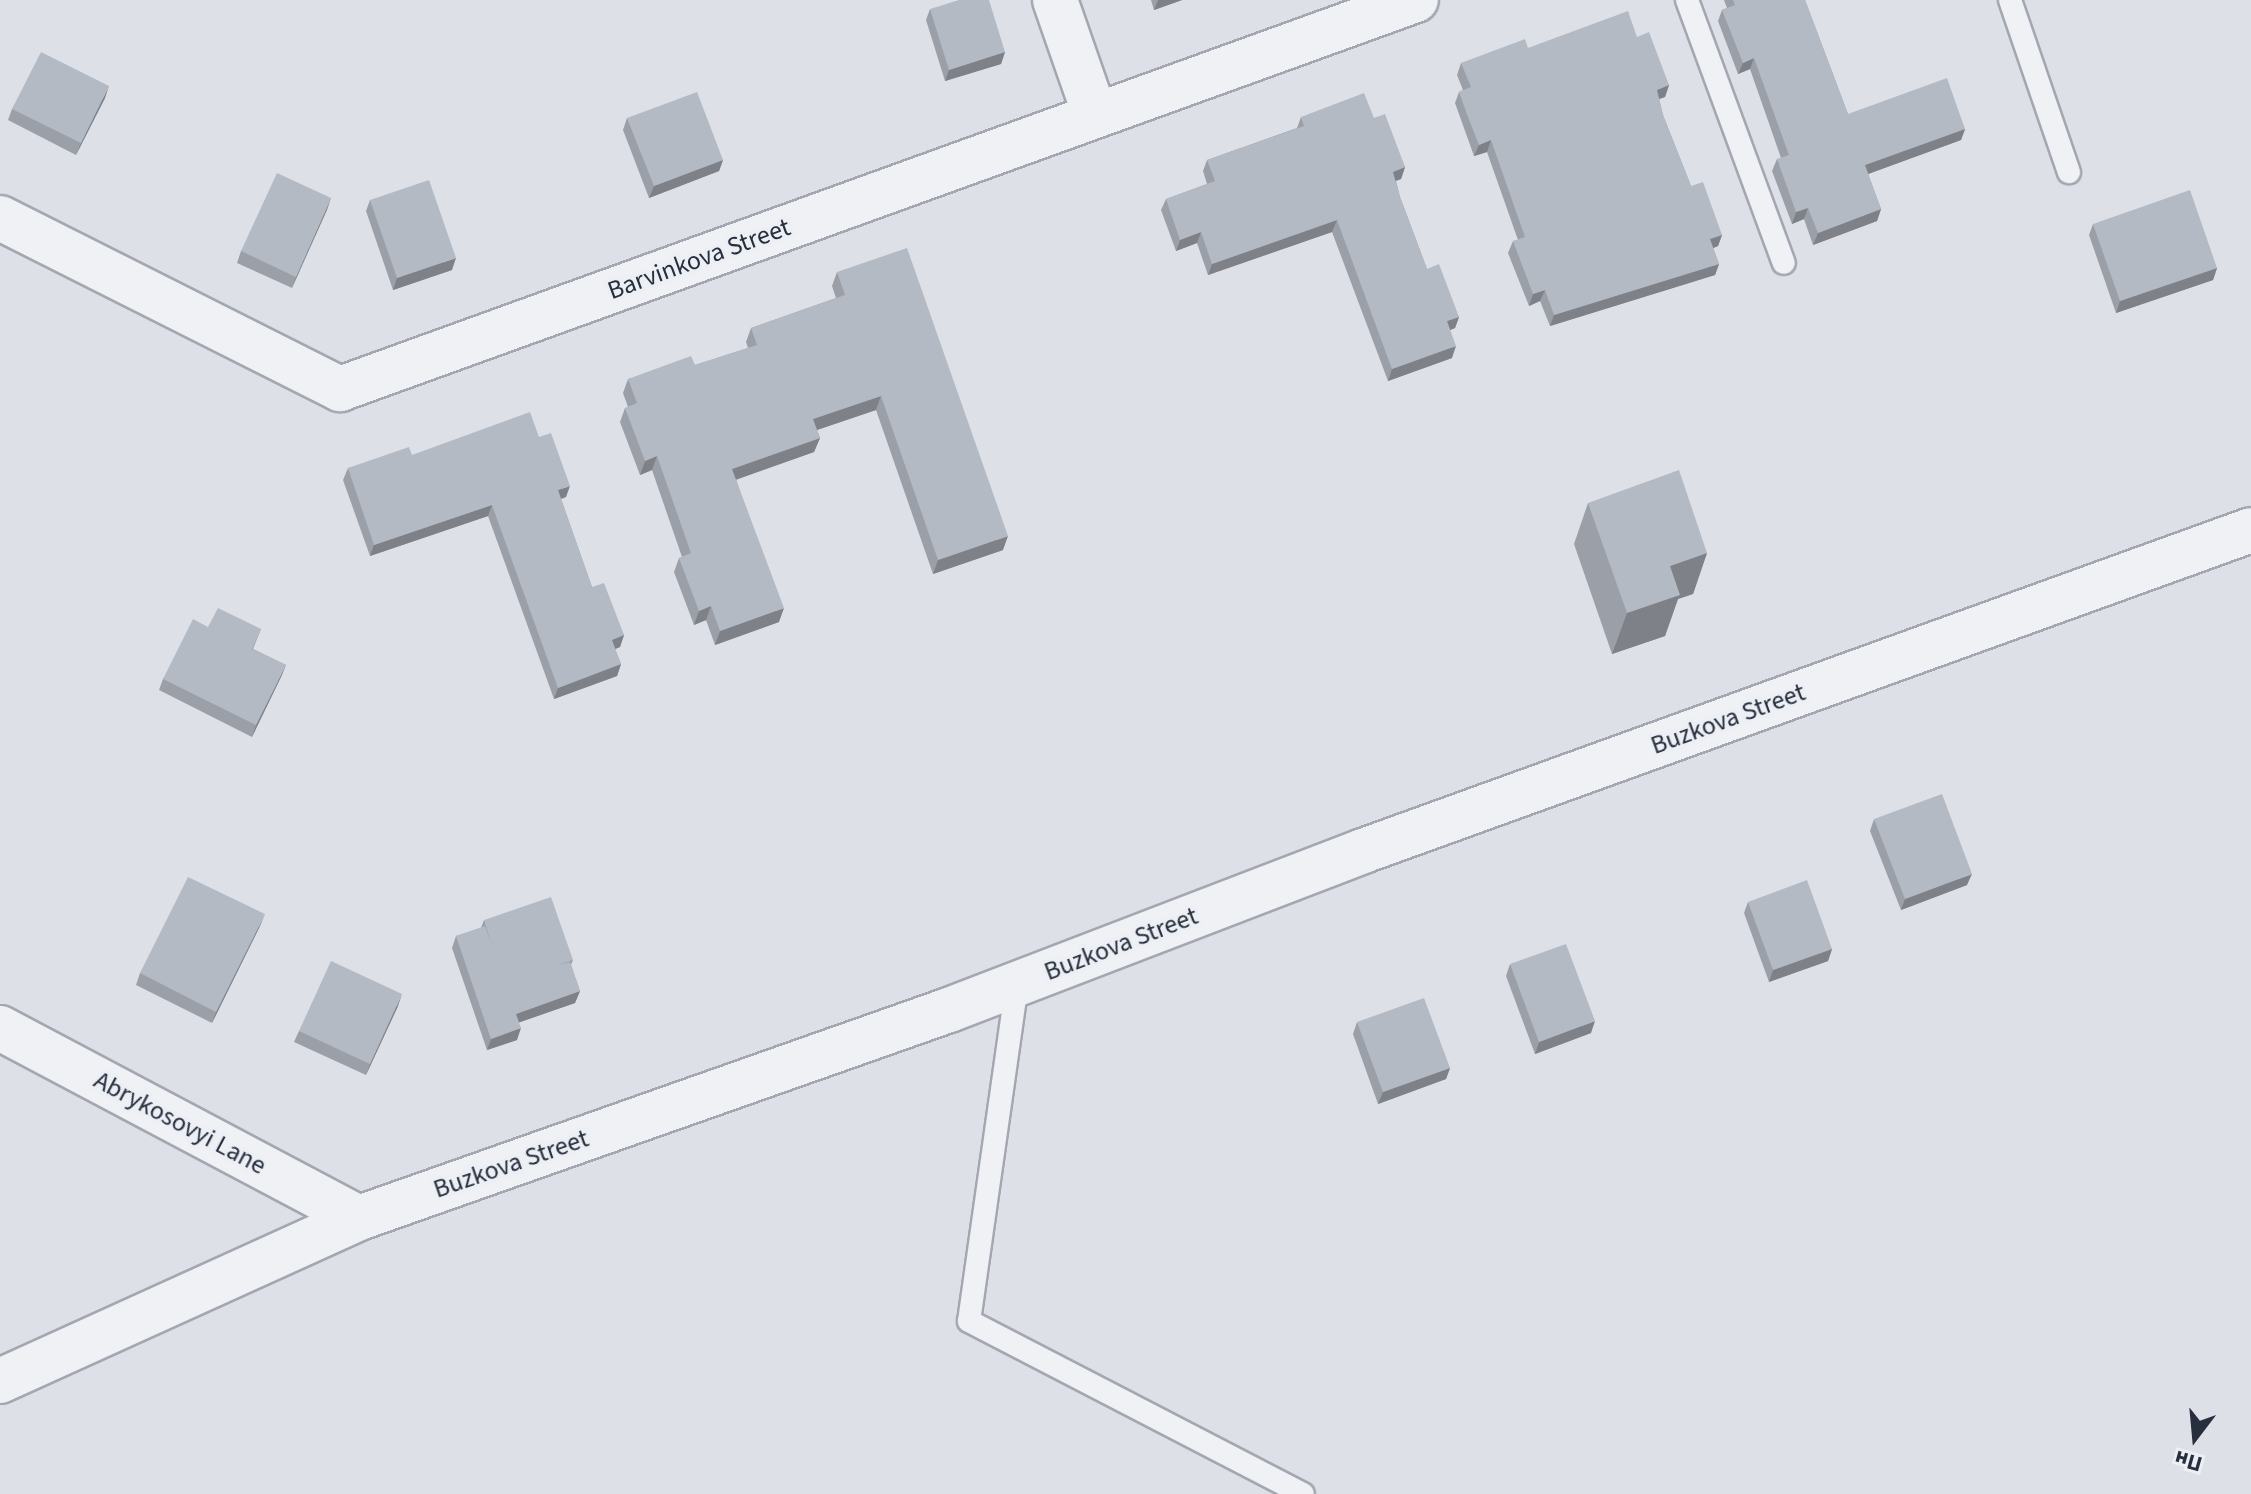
<!DOCTYPE html>
<meta charset="utf-8">
<style>
body{margin:0}
#map{position:relative;width:2251px;height:1494px;overflow:hidden;background:#dde0e7;font-family:"Source Sans 3",sans-serif}
div>[style]{position:absolute}
[style*='--x']{left:calc(var(--x)*1px);top:calc(var(--y)*1px);width:calc(var(--w)*1px);rotate:calc(var(--a)*1deg)}
.roads{filter:drop-shadow(2px 0 #a3a7b1) drop-shadow(-2px 0 #a3a7b1) drop-shadow(0 2px #a3a7b1) drop-shadow(0 -2px #a3a7b1)}
.lane>*{height:22px;margin:-11px;padding:0 11px;transform-origin:11px;border-radius:11px;background:#eff1f5}
.street>*{height:44px;margin:-22px;padding:0 22px;transform-origin:22px;border-radius:22px;background:#eff1f5}
.wall>*{inset:0;background:#9ba0a8}
.shaded-wall>*{inset:0;background:#7e8288}
.building>*{inset:0;background:#b4bac3}
span{translate:-50% -50%;white-space:nowrap;text-align:center;line-height:1.15;-webkit-text-stroke:7px #eceff4;paint-order:stroke}
.street-label{font-size:26px;color:#272e3d}
.north{position:absolute;left:2155px;top:1398px;width:80px;height:80px;-webkit-text-stroke:6px #eceff4;paint-order:stroke;rotate:196deg;font-size:22px;font-weight:700;line-height:32px;text-align:center;color:#272e3d}
.north::after{content:'';display:block;margin:auto;width:28px;height:36px;background:#272e3d;clip-path:polygon(50% 0,100% 100%,50% 72%,0 100%)}
</style>
<div id="map">
<div class="roads">
<div class="lane">
<i style="--x:1687;--y:0;--w:280;--a:69.8"></i>
<i style="--x:2010;--y:0;--w:182;--a:71.1"></i>
<i style="--x:1017;--y:984;--w:340;--a:98.1"></i>
<i style="--x:969;--y:1321;--w:376;--a:27.4"></i>
</div>
<div class="street">
<i style="--x:1055;--y:0;--w:122;--a:70.8"></i>
<i style="--x:0;--y:218;--w:381;--a:26.7"></i>
<i style="--x:340;--y:389;--w:1144;--a:-19.88"></i>
<i style="--x:0;--y:1028;--w:406;--a:27.9"></i>
<i style="--x:0;--y:1381;--w:394;--a:-24.4"></i>
<i style="--x:359;--y:1218;--w:626;--a:-19.42"></i>
<i style="--x:949;--y:1010;--w:443;--a:-21"></i>
<i style="--x:1363;--y:851;--w:944;--a:-19.87"></i>
</div>
</div>
<div class="wall">
<i style="clip-path:polygon(1151px 0,1182px 0,1154px 10px)"></i>
<i style="clip-path:polygon(1724px 0,1805px 0,1848px 114px,1965px 129px,1961px 140px,1868px 174px,1881px 209px,1877px 221px,1813px 245px,1804px 219px,1792px 224px,1772px 171px,1777px 159px,1781px 158px,1750px 69px,1738px 74px,1718px 21px,1722px 10px,1727px 8px)"></i>
<i style="clip-path:polygon(930px 9px,1005px 52px,1001px 64px,945px 81px,926px 20px)"></i>
<i style="clip-path:polygon(1637px 37px,1669px 85px,1665px 97px,1659px 99px,1663px 115px,1691px 186px,1722px 235px,1718px 246px,1713px 248px,1719px 264px,1715px 275px,1550px 326px,1540px 301px,1529px 306px,1508px 253px,1513px 241px,1518px 240px,1487px 152px,1474px 156px,1455px 103px,1459px 92px,1463px 90px,1457px 75px,1461px 63px,1528px 48px)"></i>
<i style="clip-path:polygon(105px 98px,76px 155px,8px 120px,12px 109px)"></i>
<i style="clip-path:polygon(1301px 117px,1374px 118px,1405px 167px,1401px 179px,1396px 181px,1400px 197px,1427px 269px,1459px 317px,1455px 328px,1450px 330px,1452px 358px,1388px 381px,1332px 232px,1208px 275px,1197px 243px,1176px 251px,1161px 210px,1166px 199px,1207px 184px,1203px 171px,1207px 160px,1297px 128px)"></i>
<i style="clip-path:polygon(627px 118px,723px 160px,719px 171px,649px 198px,623px 130px)"></i>
<i style="clip-path:polygon(331px 198px,292px 288px,237px 263px,241px 251px)"></i>
<i style="clip-path:polygon(370px 200px,452px 270px,393px 290px,366px 211px)"></i>
<i style="clip-path:polygon(2093px 224px,2217px 268px,2213px 280px,2116px 313px,2089px 235px)"></i>
<i style="clip-path:polygon(837px 272px,1003px 550px,933px 574px,876px 410px,817px 430px,820px 438px,814px 452px,736px 479px,779px 622px,715px 645px,706px 620px,694px 625px,674px 572px,679px 558px,682px 557px,652px 470px,640px 475px,620px 422px,625px 408px,628px 407px,623px 393px,628px 379px,695px 365px,748px 348px,746px 342px,751px 328px,836px 298px,832px 286px)"></i>
<i style="clip-path:polygon(539px 437px,566px 497px,561px 499px,592px 587px,624px 635px,620px 647px,615px 649px,621px 664px,617px 676px,554px 699px,488px 516px,370px 556px,343px 480px,348px 468px,412px 455px)"></i>
<i style="clip-path:polygon(1588px 503px,1707px 553px,1693px 594px,1678px 599px,1665px 636px,1612px 654px,1574px 544px)"></i>
<i style="clip-path:polygon(208px 627px,261px 629px,253px 649px,286px 665px,281px 677px,252px 737px,159px 690px,163px 679px)"></i>
<i style="clip-path:polygon(1874px 819px,1967px 885px,1901px 910px,1870px 831px)"></i>
<i style="clip-path:polygon(1748px 902px,1832px 949px,1828px 961px,1769px 982px,1744px 913px)"></i>
<i style="clip-path:polygon(484px 920px,573px 960px,571px 965px,580px 991px,575px 1003px,519px 1022px,517px 1040px,487px 1050px,452px 948px,456px 936px,481px 928px)"></i>
<i style="clip-path:polygon(260px 926px,212px 1023px,136px 985px,140px 973px)"></i>
<i style="clip-path:polygon(1510px 964px,1591px 1033px,1535px 1054px,1506px 976px)"></i>
<i style="clip-path:polygon(398px 1006px,366px 1075px,294px 1042px,299px 1031px)"></i>
<i style="clip-path:polygon(1357px 1022px,1450px 1068px,1446px 1079px,1378px 1104px,1353px 1034px)"></i>
</div>
<div class="shaded-wall">
<i style="clip-path:polygon(1158px 0,1182px 0,1154px 10px)"></i>
<i style="clip-path:polygon(1005px 52px,1001px 64px,945px 81px,949px 70px)"></i>
<i style="clip-path:polygon(1754px 58px,1750px 69px,1738px 74px,1743px 63px)"></i>
<i style="clip-path:polygon(1669px 85px,1665px 97px,1653px 101px,1657px 90px)"></i>
<i style="clip-path:polygon(109px 86px,105px 98px,76px 155px,81px 143px)"></i>
<i style="clip-path:polygon(1965px 129px,1961px 140px,1860px 177px,1865px 165px)"></i>
<i style="clip-path:polygon(1491px 140px,1487px 152px,1474px 156px,1479px 145px)"></i>
<i style="clip-path:polygon(723px 160px,719px 171px,649px 198px,654px 186px)"></i>
<i style="clip-path:polygon(1405px 167px,1401px 179px,1389px 183px,1393px 172px)"></i>
<i style="clip-path:polygon(331px 198px,327px 210px,292px 288px,296px 277px)"></i>
<i style="clip-path:polygon(1808px 208px,1804px 219px,1792px 224px,1796px 212px)"></i>
<i style="clip-path:polygon(1881px 209px,1877px 221px,1813px 245px,1818px 233px)"></i>
<i style="clip-path:polygon(1337px 220px,1332px 232px,1208px 275px,1212px 264px)"></i>
<i style="clip-path:polygon(1201px 232px,1197px 243px,1176px 251px,1180px 240px)"></i>
<i style="clip-path:polygon(1722px 235px,1718px 246px,1706px 251px,1710px 239px)"></i>
<i style="clip-path:polygon(456px 258px,452px 270px,393px 290px,397px 278px)"></i>
<i style="clip-path:polygon(1719px 264px,1715px 275px,1550px 326px,1554px 315px)"></i>
<i style="clip-path:polygon(2217px 268px,2213px 280px,2116px 313px,2120px 301px)"></i>
<i style="clip-path:polygon(1545px 290px,1540px 301px,1529px 306px,1533px 294px)"></i>
<i style="clip-path:polygon(1459px 317px,1455px 328px,1443px 333px,1447px 321px)"></i>
<i style="clip-path:polygon(1456px 346px,1452px 358px,1388px 381px,1392px 369px)"></i>
<i style="clip-path:polygon(881px 396px,876px 410px,808px 433px,813px 419px)"></i>
<i style="clip-path:polygon(820px 438px,814px 452px,727px 483px,732px 469px)"></i>
<i style="clip-path:polygon(657px 456px,652px 470px,640px 475px,645px 461px)"></i>
<i style="clip-path:polygon(570px 486px,566px 497px,554px 501px,558px 490px)"></i>
<i style="clip-path:polygon(492px 505px,488px 516px,370px 556px,374px 545px)"></i>
<i style="clip-path:polygon(1008px 536px,1003px 550px,933px 574px,938px 560px)"></i>
<i style="clip-path:polygon(1707px 553px,1693px 594px,1678px 599px,1665px 636px,1612px 654px,1627px 613px,1670px 566px)"></i>
<i style="clip-path:polygon(711px 606px,706px 620px,694px 625px,699px 611px)"></i>
<i style="clip-path:polygon(784px 608px,779px 622px,715px 645px,720px 631px)"></i>
<i style="clip-path:polygon(624px 635px,620px 647px,608px 652px,612px 640px)"></i>
<i style="clip-path:polygon(621px 664px,617px 676px,554px 699px,558px 688px)"></i>
<i style="clip-path:polygon(286px 665px,281px 677px,252px 737px,256px 725px)"></i>
<i style="clip-path:polygon(1972px 874px,1967px 885px,1901px 910px,1905px 899px)"></i>
<i style="clip-path:polygon(265px 914px,260px 926px,212px 1023px,216px 1012px)"></i>
<i style="clip-path:polygon(1832px 949px,1828px 961px,1769px 982px,1773px 970px)"></i>
<i style="clip-path:polygon(580px 991px,575px 1003px,512px 1025px,516px 1014px)"></i>
<i style="clip-path:polygon(402px 994px,398px 1006px,366px 1075px,370px 1064px)"></i>
<i style="clip-path:polygon(1595px 1021px,1591px 1033px,1535px 1054px,1539px 1042px)"></i>
<i style="clip-path:polygon(521px 1028px,517px 1040px,487px 1050px,491px 1039px)"></i>
<i style="clip-path:polygon(1450px 1068px,1446px 1079px,1378px 1104px,1383px 1092px)"></i>
</div>
<div class="building">
<i style="clip-path:polygon(959px 0,989px 0,1005px 52px,949px 70px,930px 9px)"></i>
<i style="clip-path:polygon(1733px 0,1805px 0,1848px 114px,1947px 78px,1965px 129px,1865px 165px,1881px 209px,1818px 233px,1808px 208px,1796px 212px,1777px 159px,1789px 155px,1754px 58px,1743px 63px,1722px 10px,1735px 5px)"></i>
<i style="clip-path:polygon(1628px 11px,1637px 37px,1649px 32px,1669px 85px,1657px 90px,1663px 115px,1691px 186px,1703px 182px,1722px 235px,1710px 239px,1719px 264px,1554px 315px,1545px 290px,1533px 294px,1513px 241px,1525px 237px,1491px 140px,1479px 145px,1468px 117px,1459px 92px,1471px 87px,1461px 63px,1525px 39px,1528px 48px)"></i>
<i style="clip-path:polygon(41px 52px,109px 86px,81px 143px,12px 109px)"></i>
<i style="clip-path:polygon(697px 92px,723px 160px,654px 186px,627px 118px)"></i>
<i style="clip-path:polygon(1364px 93px,1374px 118px,1385px 114px,1405px 167px,1393px 172px,1400px 197px,1427px 269px,1439px 264px,1459px 317px,1447px 321px,1456px 346px,1392px 369px,1337px 220px,1212px 264px,1201px 232px,1180px 240px,1166px 199px,1215px 181px,1207px 160px,1304px 126px,1301px 117px)"></i>
<i style="clip-path:polygon(277px 173px,331px 198px,296px 277px,241px 251px)"></i>
<i style="clip-path:polygon(429px 180px,456px 258px,397px 278px,370px 200px)"></i>
<i style="clip-path:polygon(2190px 190px,2217px 268px,2120px 301px,2093px 224px)"></i>
<i style="clip-path:polygon(907px 248px,1008px 536px,938px 560px,881px 396px,813px 419px,820px 438px,732px 469px,784px 608px,720px 631px,711px 606px,699px 611px,679px 558px,691px 553px,657px 456px,645px 461px,625px 408px,637px 403px,628px 379px,691px 356px,695px 365px,757px 345px,751px 328px,845px 295px,837px 272px)"></i>
<i style="clip-path:polygon(530px 412px,539px 437px,551px 433px,570px 486px,558px 490px,592px 587px,604px 583px,624px 635px,612px 640px,621px 664px,558px 688px,492px 505px,374px 545px,348px 468px,409px 447px,412px 455px)"></i>
<i style="clip-path:polygon(1679px 470px,1707px 553px,1670px 566px,1680px 595px,1627px 613px,1588px 503px)"></i>
<i style="clip-path:polygon(218px 608px,261px 629px,252px 649px,286px 665px,256px 725px,163px 679px,193px 619px,208px 627px)"></i>
<i style="clip-path:polygon(1942px 794px,1972px 874px,1905px 899px,1874px 819px)"></i>
<i style="clip-path:polygon(188px 877px,265px 914px,216px 1012px,140px 973px)"></i>
<i style="clip-path:polygon(1807px 880px,1832px 949px,1773px 970px,1748px 902px)"></i>
<i style="clip-path:polygon(551px 897px,573px 960px,555px 966px,570px 962px,580px 991px,516px 1014px,521px 1028px,491px 1039px,456px 936px,485px 926px,492px 946px,484px 920px)"></i>
<i style="clip-path:polygon(1566px 944px,1595px 1021px,1539px 1042px,1510px 964px)"></i>
<i style="clip-path:polygon(331px 961px,402px 994px,370px 1064px,299px 1031px)"></i>
<i style="clip-path:polygon(1424px 998px,1450px 1068px,1383px 1092px,1357px 1022px)"></i>
</div>
<div class="street-label">
<span style="left:699px;top:259px;rotate:-20deg">Barvinkova Street</span>
<span style="left:1728px;top:719px;rotate:-20deg">Buzkova Street</span>
<span style="left:1121px;top:944px;rotate:-21deg">Buzkova Street</span>
<span style="left:180px;top:1123px;rotate:28deg">Abrykosovyi Lane</span>
<span style="left:511px;top:1164px;rotate:-19deg">Buzkova Street</span>
</div>
<div class="north">Пн</div>
</div>
